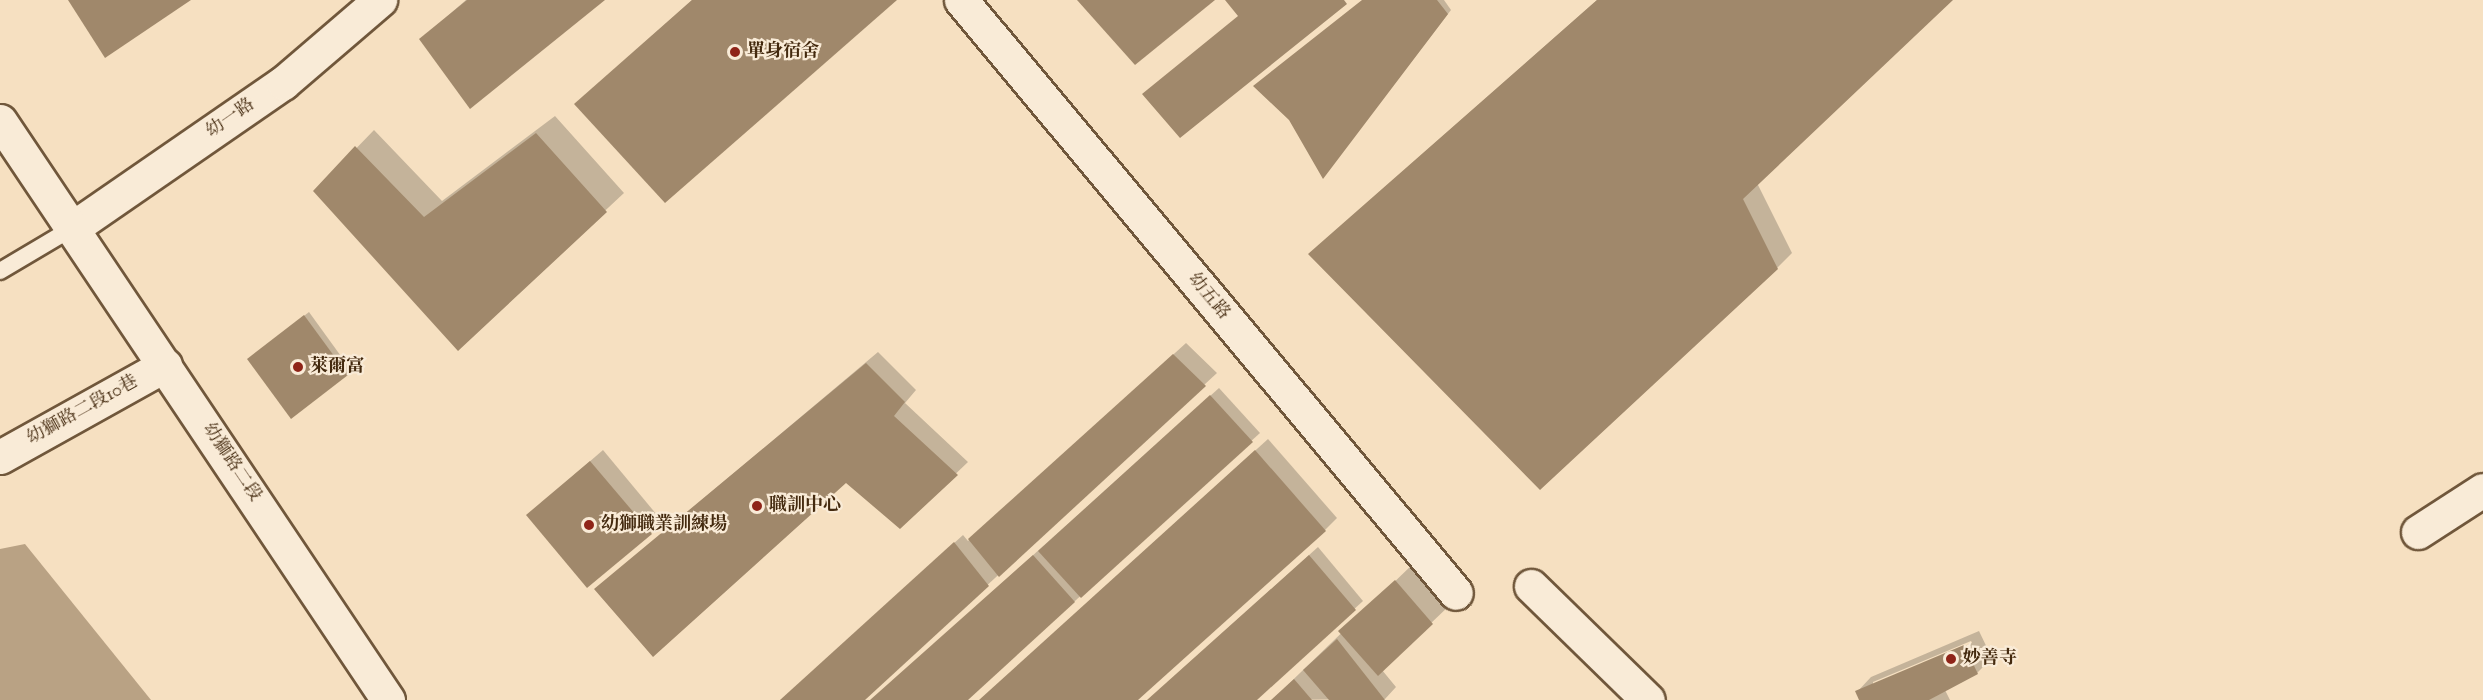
<!DOCTYPE html>
<meta charset="utf-8">
<style>
body{margin:0}
#map{position:relative;width:2483px;height:700px;overflow:hidden;background:#f6e0c1;font-family:"Sorts Mill Goudy","Noto Serif TC",serif}
div>[style]{position:absolute}
[style*='--x']{left:calc(var(--x)*1px);top:calc(var(--y)*1px);width:calc(var(--w)*1px);rotate:calc(var(--a)*1deg)}
.water>*{inset:0;background:#b9a284}
.shadow>*{inset:0;background:#0003}
.building>*{inset:0;background:#a0886b}
.roads{filter:drop-shadow(2px 0 #70573b) drop-shadow(-2px 0 #70573b) drop-shadow(0 2px #70573b) drop-shadow(0 -2px #70573b)}
.service>*{height:16px;margin:-8px;padding:0 8px;transform-origin:8px;border-radius:8px;background:#f9ebd7}
.minor>*{height:33px;margin:-16.5px;padding:0 16.5px;transform-origin:16.5px;border-radius:16.5px;background:#f9ebd7}
.tertiary>*{height:33px;margin:-16.5px;padding:0 16.5px;transform-origin:16.5px;border-radius:16.5px;background:#f9ebd7}
.dots>*{width:16px;height:16px;translate:-50% -50%;box-sizing:border-box;border:3px solid #f9ebd7;border-radius:50%}
span{translate:-50% -50%;white-space:nowrap;text-align:center;line-height:1.15;-webkit-text-stroke:4.5px #f9ebd7;paint-order:stroke}
.poi-label{font-size:18px;color:#43290e;font-weight:700}
.left{translate:0 -50%;text-align:left}
.street-label{font-size:18px;color:#43290e}
</style>
<div id="map">
<div class="water">
<i style="clip-path:polygon(25px 544px,151px 700px,0 700px,0 549px)"></i>
</div>
<div class="shadow">
<i style="clip-path:polygon(466px 0,602px 0,421px 39px)"></i>
<i style="clip-path:polygon(692px 0,895px 0,576px 104px)"></i>
<i style="clip-path:polygon(1363px 0,1444px 0,1451px 10px,1326px 173px,1290px 119px)"></i>
<i style="clip-path:polygon(1597px 0,1951px 0,1757px 183px,1792px 253px,1777px 268px,1325px 240px)"></i>
<i style="clip-path:polygon(555px 116px,624px 193px,458px 348px,315px 191px,374px 130px,442px 201px)"></i>
<i style="clip-path:polygon(309px 312px,351px 370px,292px 416px,253px 356px)"></i>
<i style="clip-path:polygon(1186px 343px,1217px 373px,863px 700px,781px 700px,963px 535px,968px 541px)"></i>
<i style="clip-path:polygon(878px 352px,916px 390px,905px 403px,968px 462px,900px 527px,846px 481px,596px 589px)"></i>
<i style="clip-path:polygon(1219px 388px,1260px 433px,966px 700px,872px 700px)"></i>
<i style="clip-path:polygon(1268px 439px,1337px 518px,1325px 530px,1136px 700px,980px 700px)"></i>
<i style="clip-path:polygon(603px 450px,662px 521px,651px 533px,528px 515px)"></i>
<i style="clip-path:polygon(1318px 547px,1363px 601px,1255px 700px,1148px 700px)"></i>
<i style="clip-path:polygon(1415px 562px,1451px 604px,1382px 670px,1396px 687px,1385px 699px,1272px 700px)"></i>
<i style="clip-path:polygon(evenodd,1979px 631px,1992px 658px,1977px 673px,1944px 688px,1950px 700px,1861px 700px,1857px 692px,1871px 677px,1979px 631px,1971px 641px,1972px 643px,1873px 685px,1873px 682px,1971px 641px)"></i>
</div>
<div class="building">
<i style="clip-path:polygon(68px 0,191px 0,105px 58px)"></i>
<i style="clip-path:polygon(467px 0,605px 0,470px 109px,419px 39px)"></i>
<i style="clip-path:polygon(692px 0,897px 0,665px 203px,574px 104px)"></i>
<i style="clip-path:polygon(1077px 0,1215px 0,1135px 65px)"></i>
<i style="clip-path:polygon(1225px 0,1344px 0,1347px 4px,1180px 138px,1142px 94px,1238px 16px)"></i>
<i style="clip-path:polygon(1362px 0,1437px 0,1448px 14px,1323px 179px,1289px 120px,1253px 86px)"></i>
<i style="clip-path:polygon(1597px 0,1953px 0,1743px 199px,1778px 269px,1540px 490px,1308px 254px)"></i>
<i style="clip-path:polygon(536px 133px,607px 212px,458px 351px,313px 191px,355px 146px,424px 217px)"></i>
<i style="clip-path:polygon(304px 315px,348px 375px,291px 419px,247px 359px)"></i>
<i style="clip-path:polygon(1173px 354px,1206px 386px,999px 577px,968px 539px)"></i>
<i style="clip-path:polygon(866px 363px,905px 402px,894px 416px,958px 475px,900px 529px,846px 483px,653px 657px,594px 589px)"></i>
<i style="clip-path:polygon(1210px 395px,1253px 442px,1081px 598px,1038px 551px)"></i>
<i style="clip-path:polygon(1255px 450px,1326px 531px,1138px 700px,979px 700px)"></i>
<i style="clip-path:polygon(590px 461px,652px 534px,587px 588px,526px 515px)"></i>
<i style="clip-path:polygon(954px 542px,989px 586px,865px 700px,780px 700px)"></i>
<i style="clip-path:polygon(1033px 555px,1075px 602px,968px 700px,870px 700px)"></i>
<i style="clip-path:polygon(1309px 555px,1356px 610px,1257px 700px,1147px 700px)"></i>
<i style="clip-path:polygon(1395px 580px,1433px 624px,1378px 676px,1338px 631px)"></i>
<i style="clip-path:polygon(1337px 639px,1385px 700px,1329px 700px,1303px 670px)"></i>
<i style="clip-path:polygon(1964px 645px,1978px 674px,1929px 700px,1859px 700px,1855px 691px)"></i>
<i style="clip-path:polygon(1294px 679px,1312px 700px,1271px 700px)"></i>
</div>
<div class="roads">
<div class="service">
<i style="--x:0;--y:271;--w:86;--a:-30.7"></i>
</div>
<div class="minor">
<i style="--x:961;--y:0;--w:772;--a:50.15"></i>
<i style="--x:74;--y:227;--w:254;--a:-34.6"></i>
<i style="--x:283;--y:83;--w:128;--a:-40.6"></i>
<i style="--x:0;--y:457;--w:189;--a:-29.1"></i>
<i style="--x:2418;--y:532;--w:77;--a:-32.9"></i>
<i style="--x:1531;--y:586;--w:163;--a:44.3"></i>
</div>
<div class="tertiary">
<i style="--x:0;--y:121;--w:697;--a:56.17"></i>
</div>
</div>
<div class="dots">
<i style="left:735px;top:52px;background:#8f2418"></i>
<i style="left:298px;top:367px;background:#8f2418"></i>
<i style="left:757px;top:506px;background:#8f2418"></i>
<i style="left:589px;top:525px;background:#8f2418"></i>
<i style="left:1951px;top:659px;background:#8f2418"></i>
</div>
<div class="poi-label">
<span class="left" style="left:747px;top:52px">單身宿舍</span>
<span class="left" style="left:310px;top:367px">萊爾富</span>
<span class="left" style="left:769px;top:506px">職訓中心</span>
<span class="left" style="left:601px;top:525px">幼獅職業訓練場</span>
<span class="left" style="left:1963px;top:659px">妙善寺</span>
</div>
<div class="street-label">
<span style="left:231px;top:119px;rotate:-35deg">幼一路</span>
<span style="left:1208px;top:297px;rotate:50deg">幼五路</span>
<span style="left:83px;top:411px;rotate:-29deg">幼獅路二段10巷</span>
<span style="left:231px;top:463px;rotate:56deg">幼獅路二段</span>
</div>
</div>
